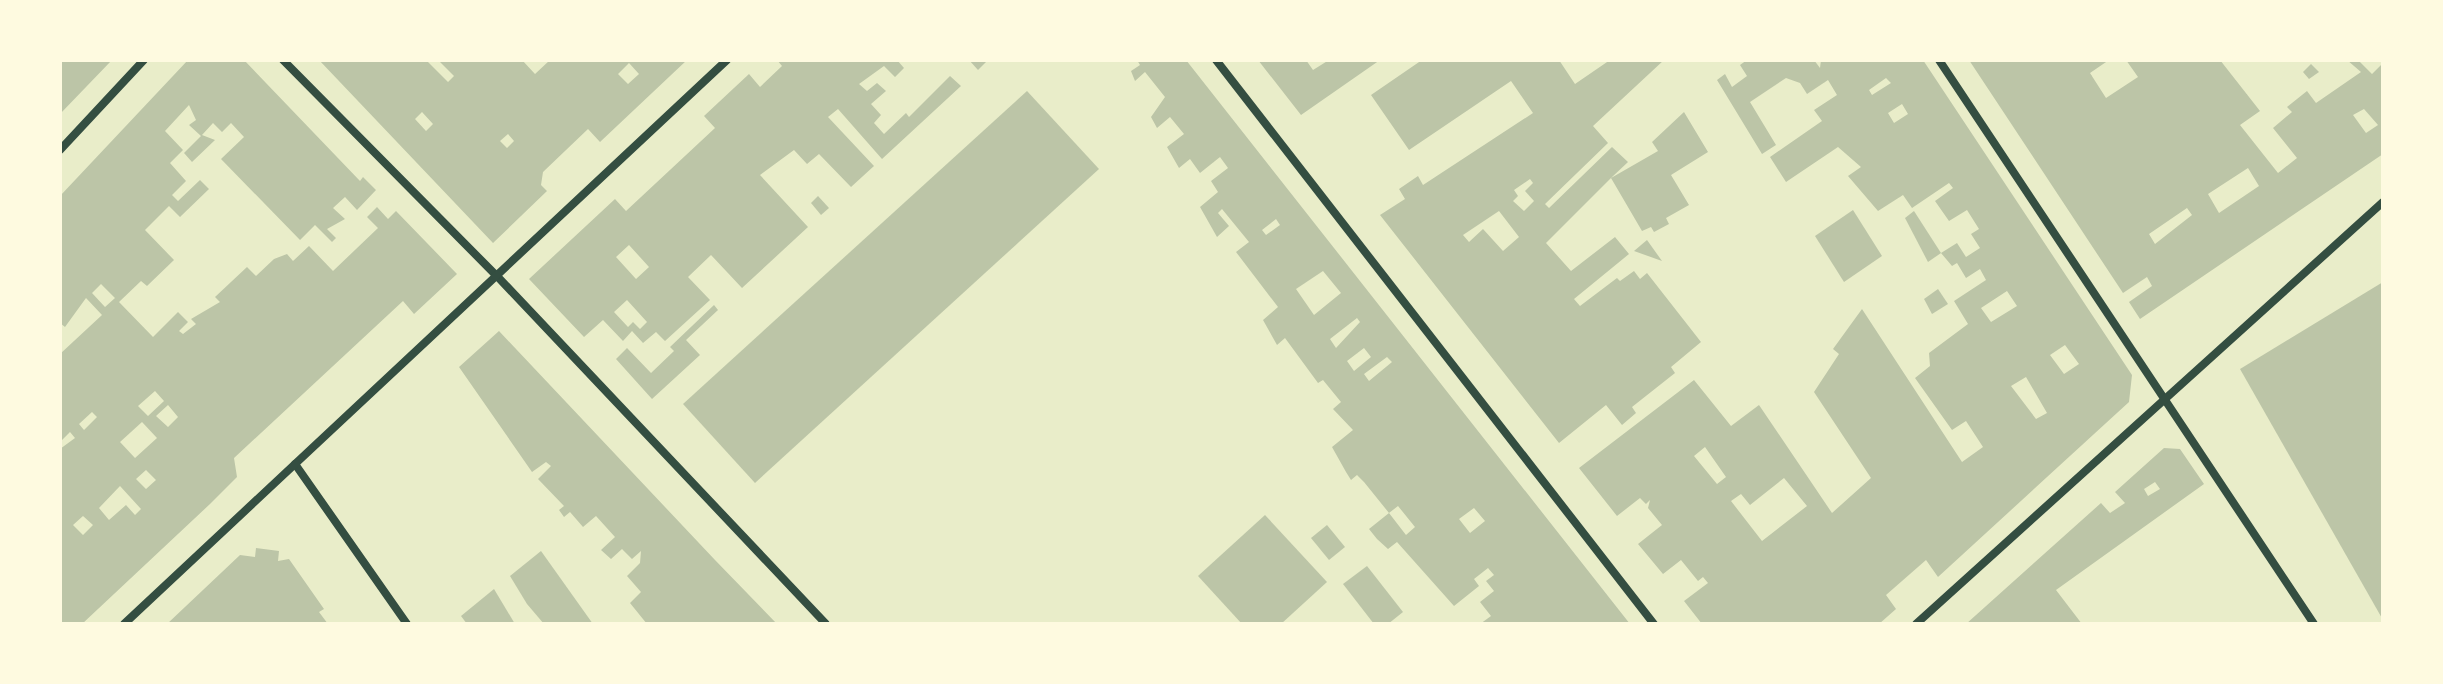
<!DOCTYPE html>
<style>
body{margin:0}
#map{position:relative;width:2443px;height:684px;overflow:hidden;background:#e9edc9;font-family:"Space Grotesk",sans-serif}
div>[style]{position:absolute}
[style*='--x']{left:calc(var(--x)*1px);top:calc(var(--y)*1px);width:calc(var(--w)*1px);rotate:calc(var(--a)*1deg)}
.building>*{inset:0;background:#bcc5a7}
.minor>*{height:8px;margin:-4px;padding:0 4px;transform-origin:4px;border-radius:4px;background:#344e41}
span{translate:-50% -50%;white-space:nowrap;text-align:center;line-height:1.15;-webkit-text-stroke:8px #fefae0;paint-order:stroke}
.frame{position:absolute;inset:0;border:62px solid #fefae0;pointer-events:none}
</style>
<div id="map">
<div class="building">
<i style="clip-path:polygon(60px 60px,112px 60px,60px 114px,61px 83px)"></i>
<i style="clip-path:polygon(evenodd,188px 60px,244px 60px,360px 181px,363px 177px,376px 190px,357px 210px,345px 197px,333px 208px,345px 219px,327px 229px,336px 238px,332px 242px,315px 225px,300px 240px,221px 159px,244px 137px,231px 123px,222px 132px,213px 123px,202px 135px,215px 140px,192px 162px,184px 153px,201px 136px,189px 125px,196px 120px,189px 105px,165px 131px,183px 150px,170px 163px,186px 181px,172px 195px,178px 201px,200px 180px,209px 189px,180px 217px,169px 206px,145px 230px,174px 260px,147px 286px,141px 281px,119px 302px,153px 337px,178px 312px,188px 322px,179px 331px,183px 334px,196px 324px,191px 319px,220px 302px,215px 297px,247px 267px,256px 276px,274px 259px,287px 254px,293px 261px,309px 246px,333px 271px,378px 228px,367px 217px,377px 207px,388px 219px,396px 211px,457px 274px,414px 314px,403px 301px,234px 458px,237px 477px,210px 504px,82px 624px,60px 624px,60px 449px,75px 438px,70px 432px,60px 442px,60px 354px,102px 315px,86px 298px,65px 327px,60px 323px,60px 196px,188px 60px,101px 284px,115px 298px,105px 307px,92px 293px,101px 284px,188px 60px,155px 391px,164px 401px,148px 416px,138px 406px,155px 391px,188px 60px,168px 405px,178px 417px,168px 427px,156px 416px,168px 405px,188px 60px,92px 412px,97px 417px,84px 430px,79px 424px,92px 412px,188px 60px,142px 422px,157px 438px,135px 458px,120px 442px,142px 422px,188px 60px,146px 470px,156px 480px,146px 489px,136px 479px,146px 470px,188px 60px,120px 486px,141px 509px,135px 515px,126px 505px,109px 520px,99px 508px,120px 486px,188px 60px,83px 516px,93px 525px,83px 535px,73px 525px,83px 516px)"></i>
<i style="clip-path:polygon(evenodd,319px 60px,426px 60px,448px 82px,454px 76px,438px 60px,522px 60px,535px 74px,550px 60px,687px 60px,600px 142px,588px 129px,543px 172px,541px 185px,547px 191px,493px 243px,319px 60px,629px 63px,639px 74px,628px 84px,618px 74px,629px 63px,319px 60px,422px 112px,433px 124px,426px 131px,415px 119px,422px 112px,319px 60px,508px 134px,514px 141px,507px 148px,500px 141px,508px 134px)"></i>
<i style="clip-path:polygon(evenodd,777px 60px,897px 60px,904px 68px,895px 77px,884px 66px,859px 84px,867px 91px,877px 83px,886px 91px,871px 104px,881px 115px,874px 123px,884px 134px,906px 113px,909px 117px,950px 76px,961px 86px,882px 159px,838px 109px,828px 117px,874px 166px,851px 187px,819px 154px,807px 164px,794px 150px,760px 175px,808px 227px,742px 288px,711px 255px,688px 277px,710px 300px,665px 341px,656px 332px,643px 343px,632px 331px,623px 341px,603px 320px,584px 337px,529px 279px,615px 199px,626px 211px,715px 128px,704px 116px,749px 74px,760px 87px,782px 66px,777px 60px,629px 245px,649px 267px,636px 279px,616px 257px,629px 245px,777px 60px,627px 300px,647px 322px,640px 329px,633px 322px,628px 327px,614px 312px,627px 300px)"></i>
<i style="clip-path:polygon(969px 60px,988px 60px,978px 70px)"></i>
<i style="clip-path:polygon(evenodd,1137px 60px,1186px 60px,1630px 624px,1480px 624px,1491px 616px,1480px 602px,1494px 591px,1486px 581px,1494px 575px,1488px 568px,1474px 579px,1479px 586px,1454px 606px,1397px 542px,1388px 549px,1377px 539px,1369px 529px,1389px 513px,1406px 535px,1415px 527px,1398px 506px,1389px 513px,1364px 482px,1357px 475px,1351px 480px,1346px 472px,1332px 447px,1353px 430px,1333px 409px,1341px 402px,1323px 380px,1318px 383px,1285px 338px,1277px 345px,1263px 320px,1278px 307px,1236px 252px,1249px 242px,1222px 209px,1218px 213px,1229px 226px,1217px 237px,1200px 207px,1218px 192px,1211px 181px,1228px 168px,1220px 157px,1200px 173px,1190px 159px,1179px 168px,1167px 147px,1184px 134px,1170px 117px,1157px 128px,1151px 117px,1165px 97px,1145px 72px,1135px 81px,1131px 71px,1140px 65px,1137px 60px,1276px 219px,1280px 225px,1266px 235px,1262px 230px,1276px 219px,1137px 60px,1323px 271px,1341px 293px,1314px 315px,1296px 289px,1323px 271px,1137px 60px,1357px 318px,1360px 322px,1336px 348px,1330px 339px,1357px 318px,1137px 60px,1364px 348px,1371px 357px,1354px 371px,1347px 361px,1364px 348px,1137px 60px,1387px 357px,1392px 362px,1369px 381px,1364px 374px,1387px 357px,1137px 60px,1474px 508px,1485px 521px,1470px 533px,1459px 519px,1474px 508px)"></i>
<i style="clip-path:polygon(1258px 60px,1306px 60px,1313px 70px,1329px 60px,1380px 60px,1301px 115px)"></i>
<i style="clip-path:polygon(evenodd,1422px 60px,1559px 60px,1575px 84px,1610px 60px,1664px 60px,1593px 126px,1608px 143px,1545px 204px,1549px 208px,1612px 147px,1628px 162px,1611px 178px,1658px 151px,1652px 142px,1684px 112px,1708px 152px,1671px 175px,1689px 205px,1666px 218px,1669px 224px,1654px 232px,1651px 227px,1642px 231px,1611px 178px,1546px 243px,1571px 271px,1615px 237px,1629px 254px,1574px 299px,1580px 306px,1617px 278px,1620px 281px,1634px 271px,1640px 279px,1647px 273px,1701px 342px,1671px 367px,1675px 373px,1632px 407px,1636px 413px,1622px 425px,1606px 405px,1559px 443px,1380px 215px,1405px 199px,1399px 189px,1418px 176px,1423px 185px,1533px 113px,1511px 81px,1409px 150px,1371px 95px,1422px 60px,1530px 179px,1533px 183px,1525px 191px,1534px 201px,1524px 211px,1513px 201px,1518px 196px,1514px 190px,1530px 179px,1422px 60px,1499px 211px,1519px 237px,1503px 251px,1483px 229px,1469px 242px,1463px 235px,1499px 211px)"></i>
<i style="clip-path:polygon(evenodd,1747px 60px,1814px 60px,1820px 68px,1821px 60px,1923px 60px,2132px 375px,2129px 402px,1938px 577px,1926px 560px,1886px 595px,1896px 609px,1879px 624px,1702px 624px,1684px 601px,1708px 583px,1703px 577px,1698px 581px,1681px 560px,1663px 574px,1638px 544px,1662px 525px,1648px 508px,1650px 500px,1646px 504px,1640px 498px,1617px 516px,1579px 468px,1694px 380px,1731px 426px,1759px 405px,1832px 513px,1871px 478px,1814px 392px,1839px 354px,1833px 349px,1862px 309px,1962px 462px,1983px 447px,1966px 421px,1952px 430px,1915px 378px,1930px 366px,1929px 353px,1968px 324px,1954px 301px,1986px 280px,1980px 269px,1966px 278px,1957px 263px,1952px 266px,1941px 253px,1957px 243px,1966px 257px,1980px 248px,1971px 234px,1979px 229px,1967px 210px,1949px 221px,1935px 201px,1953px 188px,1949px 183px,1912px 208px,1903px 195px,1878px 211px,1848px 176px,1861px 167px,1838px 147px,1786px 182px,1770px 157px,1822px 121px,1814px 110px,1837px 95px,1828px 80px,1807px 94px,1800px 83px,1786px 78px,1750px 102px,1776px 145px,1762px 154px,1717px 80px,1725px 74px,1732px 87px,1747px 76px,1740px 65px,1747px 60px,1886px 78px,1891px 83px,1872px 95px,1869px 90px,1886px 78px,1747px 60px,1902px 104px,1908px 114px,1894px 123px,1888px 113px,1902px 104px,1747px 60px,2007px 291px,2017px 306px,1991px 322px,1981px 308px,2007px 291px,1747px 60px,2065px 345px,2079px 364px,2064px 374px,2050px 355px,2065px 345px,1747px 60px,2026px 377px,2047px 413px,2036px 419px,2011px 386px,2026px 377px,1747px 60px,1705px 447px,1726px 477px,1717px 484px,1694px 456px,1705px 447px,1747px 60px,1784px 478px,1807px 506px,1762px 541px,1731px 501px,1741px 494px,1750px 505px,1784px 478px)"></i>
<i style="clip-path:polygon(evenodd,1969px 60px,2109px 60px,2090px 73px,2106px 98px,2138px 77px,2126px 60px,2220px 60px,2260px 111px,2240px 125px,2278px 173px,2297px 158px,2273px 128px,2292px 112px,2287px 107px,2307px 91px,2316px 103px,2361px 72px,2347px 60px,2358px 60px,2372px 74px,2383px 63px,2383px 154px,2140px 319px,2129px 302px,2152px 286px,2147px 277px,2123px 293px,1969px 60px,2364px 109px,2378px 125px,2366px 133px,2353px 115px,2364px 109px,1969px 60px,2248px 168px,2259px 186px,2219px 213px,2208px 194px,2248px 168px,1969px 60px,2187px 208px,2192px 215px,2155px 244px,2149px 234px,2187px 208px)"></i>
<i style="clip-path:polygon(2311px 64px,2319px 72px,2309px 79px,2303px 72px)"></i>
<i style="clip-path:polygon(1027px 91px,1099px 169px,755px 483px,683px 404px)"></i>
<i style="clip-path:polygon(818px 196px,829px 208px,821px 215px,811px 203px)"></i>
<i style="clip-path:polygon(1853px 210px,1882px 256px,1844px 282px,1815px 236px)"></i>
<i style="clip-path:polygon(1914px 211px,1941px 253px,1928px 262px,1905px 218px)"></i>
<i style="clip-path:polygon(1647px 240px,1662px 261px,1634px 251px)"></i>
<i style="clip-path:polygon(2383px 282px,2383px 620px,2240px 369px)"></i>
<i style="clip-path:polygon(1938px 289px,1948px 304px,1932px 314px,1924px 299px)"></i>
<i style="clip-path:polygon(714px 305px,718px 310px,686px 340px,700px 355px,652px 399px,616px 359px,627px 348px,651px 373px,674px 351px,670px 347px)"></i>
<i style="clip-path:polygon(499px 331px,715px 560px,777px 624px,647px 624px,630px 603px,641px 592px,627px 576px,640px 563px,641px 551px,632px 559px,622px 549px,611px 559px,601px 550px,615px 537px,596px 516px,583px 527px,570px 512px,564px 517px,559px 510px,564px 506px,538px 479px,551px 466px,546px 462px,532px 472px,459px 367px)"></i>
<i style="clip-path:polygon(evenodd,2164px 448px,2180px 449px,2204px 484px,2056px 590px,2082px 624px,1966px 624px,2101px 503px,2110px 513px,2125px 503px,2115px 492px,2164px 448px,2155px 482px,2160px 489px,2148px 496px,2144px 489px,2155px 482px)"></i>
<i style="clip-path:polygon(1265px 515px,1327px 582px,1281px 624px,1242px 624px,1198px 576px)"></i>
<i style="clip-path:polygon(1327px 525px,1345px 547px,1329px 560px,1311px 538px)"></i>
<i style="clip-path:polygon(256px 548px,279px 551px,278px 561px,289px 559px,324px 609px,319px 612px,328px 624px,167px 624px,240px 555px,255px 557px)"></i>
<i style="clip-path:polygon(541px 551px,593px 624px,544px 624px,527px 604px,510px 576px)"></i>
<i style="clip-path:polygon(1367px 566px,1403px 612px,1388px 624px,1374px 624px,1343px 584px)"></i>
<i style="clip-path:polygon(494px 589px,515px 624px,467px 624px,461px 616px)"></i>
</div>
<div class="minor">
<i style="--x:283;--y:60;--w:303;--a:45.3"></i>
<i style="--x:496;--y:275;--w:480;--a:46.6"></i>
<i style="--x:1216;--y:60;--w:714;--a:52.17"></i>
<i style="--x:1939;--y:60;--w:677;--a:56.38"></i>
<i style="--x:60;--y:150;--w:123;--a:-47"></i>
<i style="--x:295;--y:464;--w:195;--a:55"></i>
<i style="--x:124;--y:624;--w:826;--a:-43.09"></i>
<i style="--x:1916;--y:624;--w:629;--a:-42.1"></i>
</div>
<div class="frame"></div>
</div>
